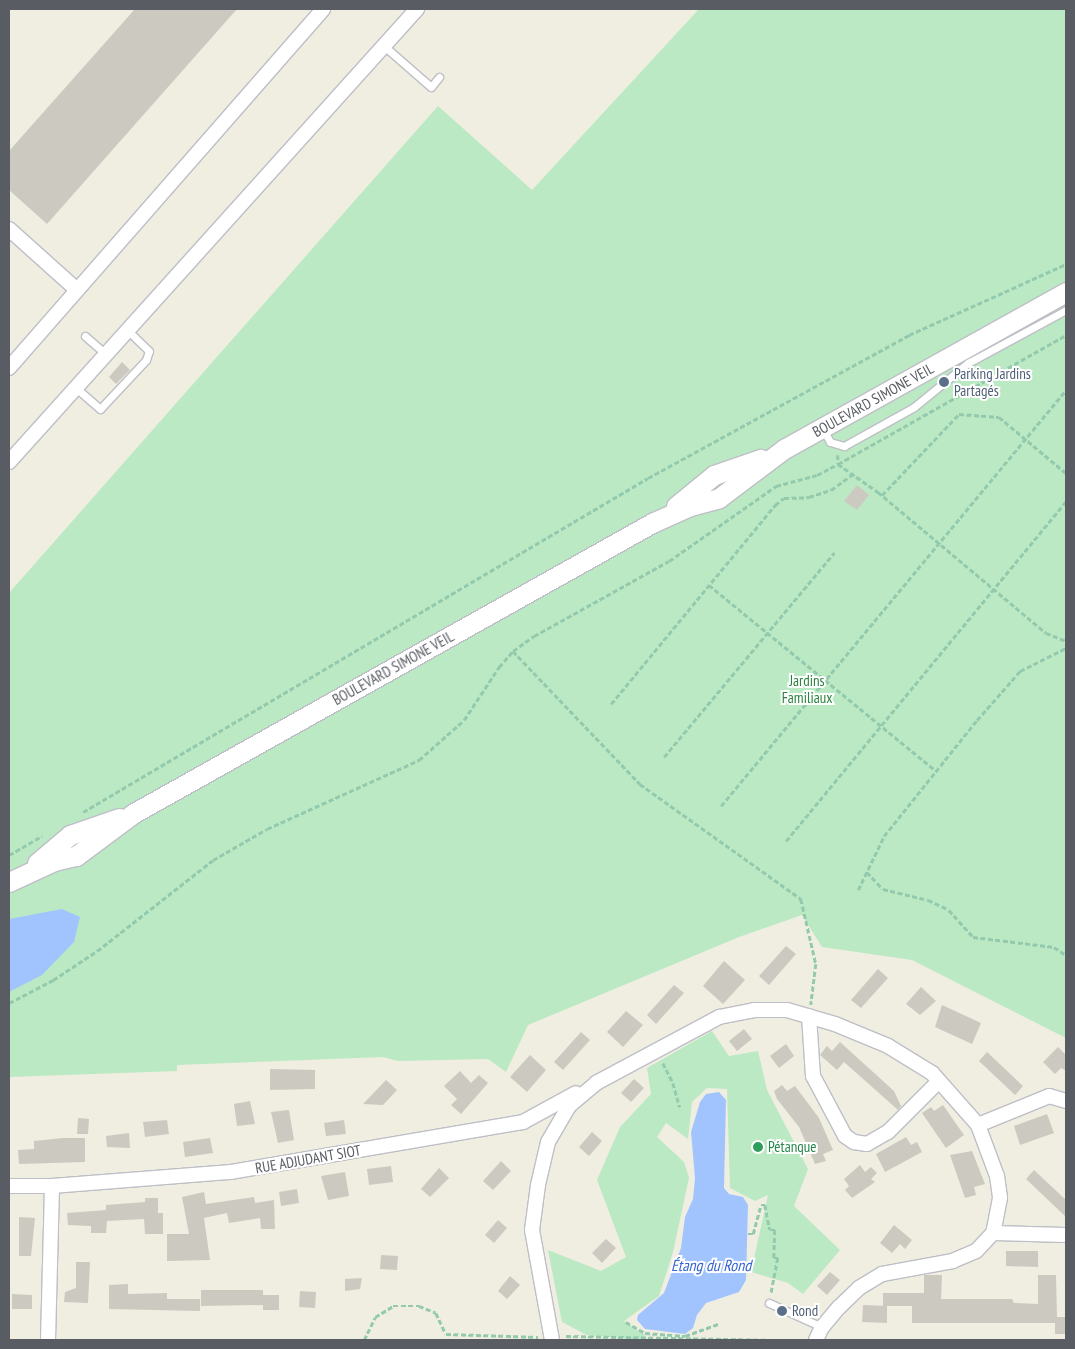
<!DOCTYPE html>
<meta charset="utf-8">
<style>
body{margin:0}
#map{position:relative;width:1075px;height:1349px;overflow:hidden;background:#efeee1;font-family:"PT Sans Narrow",sans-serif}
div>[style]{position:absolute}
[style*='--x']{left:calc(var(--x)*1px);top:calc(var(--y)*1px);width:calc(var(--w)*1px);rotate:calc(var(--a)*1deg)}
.green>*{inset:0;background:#bbe9c3}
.water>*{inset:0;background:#a1c4ff}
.building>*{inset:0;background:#cccac0}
.path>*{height:2.5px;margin-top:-1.25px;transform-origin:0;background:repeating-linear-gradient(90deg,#93caad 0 5px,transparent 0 7.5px)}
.roads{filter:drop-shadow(1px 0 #bebfc6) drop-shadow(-1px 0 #bebfc6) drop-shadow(0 1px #bebfc6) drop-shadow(0 -1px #bebfc6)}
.service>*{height:7px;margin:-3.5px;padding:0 3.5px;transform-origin:3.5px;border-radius:3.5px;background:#fff}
.minor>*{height:14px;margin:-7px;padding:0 7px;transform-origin:7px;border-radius:7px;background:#fff}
.secondary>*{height:19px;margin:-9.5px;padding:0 9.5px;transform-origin:9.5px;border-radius:9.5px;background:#fff}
.dots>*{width:14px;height:14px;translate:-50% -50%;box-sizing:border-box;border:2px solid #fff;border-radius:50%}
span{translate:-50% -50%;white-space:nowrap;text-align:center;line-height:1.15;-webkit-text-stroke:4px #fff;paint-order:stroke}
.service-label{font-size:15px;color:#4e5e75}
.left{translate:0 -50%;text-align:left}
.street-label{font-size:15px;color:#5a5c64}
.park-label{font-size:15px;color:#2b823f}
.leisure-label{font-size:15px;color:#27864d}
.water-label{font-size:16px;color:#3765cf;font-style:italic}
.frame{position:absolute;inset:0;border:10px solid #5a5c64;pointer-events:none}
</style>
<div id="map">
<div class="green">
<i style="clip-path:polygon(699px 9px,1066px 9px,1066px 1038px,912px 960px,822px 947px,802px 915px,739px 937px,528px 1025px,506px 1072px,488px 1059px,398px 1061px,383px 1057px,177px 1065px,177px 1071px,9px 1077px,9px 593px,438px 106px,532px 190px)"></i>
<i style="clip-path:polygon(712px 1031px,729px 1056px,758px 1051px,767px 1090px,808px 1169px,794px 1206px,840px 1250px,803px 1294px,788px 1283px,751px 1272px,768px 1195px,755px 1201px,730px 1188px,727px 1089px,707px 1088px,692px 1102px,688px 1139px,666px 1123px,657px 1137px,684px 1162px,689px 1178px,673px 1252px,659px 1296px,624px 1321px,645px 1335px,642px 1340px,587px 1335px,562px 1322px,548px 1250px,601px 1271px,626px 1257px,597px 1180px,620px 1127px,651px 1094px,647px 1068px)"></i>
</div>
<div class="water">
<i style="clip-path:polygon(62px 909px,80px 917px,74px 942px,42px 975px,9px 992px,9px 919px)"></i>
<i style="clip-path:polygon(719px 1092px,726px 1100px,724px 1188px,729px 1194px,743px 1197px,748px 1205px,746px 1280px,739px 1292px,706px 1303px,697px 1315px,693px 1328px,685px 1334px,645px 1329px,637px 1320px,638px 1315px,664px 1293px,681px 1248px,685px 1217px,693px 1199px,695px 1178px,691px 1132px,700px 1102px,706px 1094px)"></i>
</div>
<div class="building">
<i style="clip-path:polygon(135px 9px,237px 9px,47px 224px,9px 190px,9px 151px)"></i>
<i style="clip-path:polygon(122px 362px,130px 370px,116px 384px,109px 377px)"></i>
<i style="clip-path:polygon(857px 485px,869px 495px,857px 510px,844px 501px)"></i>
<i style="clip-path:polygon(786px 946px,796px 954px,769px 985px,759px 976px)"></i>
<i style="clip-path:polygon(724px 961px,745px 980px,723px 1004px,703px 986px)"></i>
<i style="clip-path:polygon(878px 969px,888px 978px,861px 1008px,851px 1000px)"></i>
<i style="clip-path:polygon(674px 985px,684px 993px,656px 1024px,647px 1015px)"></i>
<i style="clip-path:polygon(921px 987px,936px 1001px,920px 1015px,906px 1004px)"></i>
<i style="clip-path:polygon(942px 1005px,981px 1023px,972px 1044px,935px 1027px)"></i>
<i style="clip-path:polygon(626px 1011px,643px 1025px,623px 1047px,607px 1032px)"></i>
<i style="clip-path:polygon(744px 1029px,752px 1039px,737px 1051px,729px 1041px)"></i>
<i style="clip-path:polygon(581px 1032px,590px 1040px,563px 1070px,554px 1062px)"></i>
<i style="clip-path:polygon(840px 1042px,894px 1091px,901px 1106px,898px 1110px,844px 1062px,837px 1070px,820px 1055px,827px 1046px,832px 1051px)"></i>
<i style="clip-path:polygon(786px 1044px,794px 1056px,779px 1068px,770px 1056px)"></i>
<i style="clip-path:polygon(1058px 1047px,1066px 1055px,1066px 1071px,1061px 1068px,1055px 1074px,1043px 1062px)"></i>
<i style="clip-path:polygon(987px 1052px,1023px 1086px,1015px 1095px,979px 1061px)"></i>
<i style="clip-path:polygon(530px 1055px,546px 1070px,527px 1092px,510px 1077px)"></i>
<i style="clip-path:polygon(270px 1069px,315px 1070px,315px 1089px,270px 1090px)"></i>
<i style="clip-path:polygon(460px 1071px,471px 1083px,479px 1075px,488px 1083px,461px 1114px,451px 1105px,457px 1099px,444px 1086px)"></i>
<i style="clip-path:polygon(634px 1079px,644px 1088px,631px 1102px,621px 1093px)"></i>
<i style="clip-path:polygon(386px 1080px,397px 1090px,383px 1105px,363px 1104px)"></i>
<i style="clip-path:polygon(782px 1085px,787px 1091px,795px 1086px,819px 1118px,833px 1150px,823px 1154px,826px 1161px,815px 1164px,799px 1127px,777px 1099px,774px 1091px)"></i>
<i style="clip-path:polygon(250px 1101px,255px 1124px,237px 1126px,234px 1104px)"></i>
<i style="clip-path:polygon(943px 1105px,964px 1135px,946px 1148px,922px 1113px,931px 1107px,934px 1111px)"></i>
<i style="clip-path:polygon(289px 1110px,294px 1140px,278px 1143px,271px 1112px)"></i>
<i style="clip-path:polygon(1047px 1114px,1054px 1133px,1020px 1145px,1014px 1126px)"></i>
<i style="clip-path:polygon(78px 1118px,89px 1119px,88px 1134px,77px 1134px)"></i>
<i style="clip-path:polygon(167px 1120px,169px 1134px,145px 1137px,143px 1122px)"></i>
<i style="clip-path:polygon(344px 1120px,346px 1134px,326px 1136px,324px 1123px)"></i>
<i style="clip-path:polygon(592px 1132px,602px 1141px,589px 1156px,579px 1147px)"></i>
<i style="clip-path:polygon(129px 1133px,130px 1148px,107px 1147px,106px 1136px)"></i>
<i style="clip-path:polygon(906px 1137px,911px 1145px,917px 1142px,922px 1152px,885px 1172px,876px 1154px)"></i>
<i style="clip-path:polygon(63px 1138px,85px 1138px,85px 1162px,19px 1164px,18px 1150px,34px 1149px,34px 1141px)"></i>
<i style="clip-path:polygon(210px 1138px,213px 1153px,185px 1157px,183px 1142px)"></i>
<i style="clip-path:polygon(972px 1151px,985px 1184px,974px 1187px,976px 1195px,965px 1198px,950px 1155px)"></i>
<i style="clip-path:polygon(501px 1161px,511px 1171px,493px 1190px,483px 1181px)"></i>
<i style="clip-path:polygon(860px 1165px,865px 1172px,871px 1167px,877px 1173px,871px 1179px,875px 1182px,852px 1198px,845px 1190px,849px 1186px,844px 1179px)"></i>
<i style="clip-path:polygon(391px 1166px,393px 1182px,369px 1185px,367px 1169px)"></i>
<i style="clip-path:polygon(439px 1168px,449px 1178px,430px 1197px,421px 1189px)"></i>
<i style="clip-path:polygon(1034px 1170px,1066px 1200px,1066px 1217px,1026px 1179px)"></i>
<i style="clip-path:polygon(345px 1172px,349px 1196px,328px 1200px,321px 1176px)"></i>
<i style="clip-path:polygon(297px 1189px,299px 1203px,281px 1206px,279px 1192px)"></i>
<i style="clip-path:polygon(204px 1192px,206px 1204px,254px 1197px,255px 1203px,274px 1200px,275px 1229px,261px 1229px,260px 1218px,229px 1223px,227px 1213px,204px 1218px,210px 1260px,167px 1261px,167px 1234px,189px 1234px,182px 1197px)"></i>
<i style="clip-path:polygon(145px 1198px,158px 1198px,158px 1213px,163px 1213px,163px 1234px,145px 1234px,144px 1219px,107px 1221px,106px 1233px,91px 1233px,91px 1226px,68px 1225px,67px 1213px,106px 1210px,106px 1205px,145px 1202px)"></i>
<i style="clip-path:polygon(19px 1217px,35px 1218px,31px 1256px,19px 1256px)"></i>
<i style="clip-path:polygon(498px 1220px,507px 1228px,494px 1243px,485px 1235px)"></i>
<i style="clip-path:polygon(894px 1225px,912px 1240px,905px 1249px,900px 1244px,892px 1253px,880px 1243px)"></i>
<i style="clip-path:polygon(606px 1239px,616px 1248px,602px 1263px,592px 1253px)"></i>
<i style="clip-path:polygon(1006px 1251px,1038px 1251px,1038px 1267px,1006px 1266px)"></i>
<i style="clip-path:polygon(381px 1255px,398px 1256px,397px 1270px,380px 1269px)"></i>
<i style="clip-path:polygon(76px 1262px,90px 1262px,88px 1303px,64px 1302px,65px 1292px,76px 1288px)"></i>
<i style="clip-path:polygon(830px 1272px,840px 1280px,827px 1295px,817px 1286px)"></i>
<i style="clip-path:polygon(924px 1275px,942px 1275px,941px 1299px,1012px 1299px,1014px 1303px,1038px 1304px,1038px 1275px,1056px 1275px,1057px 1317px,1066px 1317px,1066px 1334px,1055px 1334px,1055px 1323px,912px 1323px,912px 1306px,883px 1306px,883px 1293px,924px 1293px)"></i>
<i style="clip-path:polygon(510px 1276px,520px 1285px,507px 1299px,498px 1291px)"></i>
<i style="clip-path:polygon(362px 1278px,360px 1289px,345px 1291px,345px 1279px)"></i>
<i style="clip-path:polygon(128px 1284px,128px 1294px,167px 1293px,167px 1299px,200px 1299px,200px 1311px,109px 1309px,109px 1285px)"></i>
<i style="clip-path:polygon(201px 1290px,263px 1290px,263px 1295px,279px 1295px,279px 1310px,263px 1310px,263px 1305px,201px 1306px)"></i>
<i style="clip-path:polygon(300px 1291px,316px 1292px,315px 1308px,299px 1307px)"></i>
<i style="clip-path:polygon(12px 1294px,32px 1295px,32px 1309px,12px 1309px)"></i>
<i style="clip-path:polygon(863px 1305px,887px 1306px,887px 1323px,862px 1322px)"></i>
</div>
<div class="path">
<i style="--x:838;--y:455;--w:9;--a:90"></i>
<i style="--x:838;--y:464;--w:49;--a:35"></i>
<i style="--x:878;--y:492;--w:219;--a:40"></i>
<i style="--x:1046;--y:633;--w:22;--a:22"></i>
<i style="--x:882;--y:495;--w:112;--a:-46.5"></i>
<i style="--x:959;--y:414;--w:40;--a:4.3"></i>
<i style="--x:999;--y:417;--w:87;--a:39.9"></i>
<i style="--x:709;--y:585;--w:293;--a:39.3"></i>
<i style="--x:513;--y:651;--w:184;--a:46.3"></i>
<i style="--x:640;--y:784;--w:198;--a:35.5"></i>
<i style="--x:801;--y:899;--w:67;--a:77"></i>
<i style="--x:816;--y:964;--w:41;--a:97"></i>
<i style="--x:611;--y:704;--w:258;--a:-50.5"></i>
<i style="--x:775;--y:505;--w:11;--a:-38"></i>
<i style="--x:784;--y:498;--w:25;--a:-2"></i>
<i style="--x:809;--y:497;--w:23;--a:-18"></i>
<i style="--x:831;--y:490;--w:27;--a:-36"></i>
<i style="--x:664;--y:757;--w:266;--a:-50.2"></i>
<i style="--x:721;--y:806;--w:540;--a:-50.33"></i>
<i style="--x:83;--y:812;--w:656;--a:-30.59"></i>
<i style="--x:648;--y:478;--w:298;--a:-28.7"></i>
<i style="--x:909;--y:335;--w:172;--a:-24.3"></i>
<i style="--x:786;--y:841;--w:440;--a:-50.5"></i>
<i style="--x:9;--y:855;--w:38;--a:-30"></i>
<i style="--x:867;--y:872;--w:23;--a:47"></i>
<i style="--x:883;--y:889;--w:46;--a:13.7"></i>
<i style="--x:928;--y:900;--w:23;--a:25"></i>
<i style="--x:949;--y:910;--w:36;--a:48"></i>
<i style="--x:973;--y:937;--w:82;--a:7"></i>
<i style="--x:1054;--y:947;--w:14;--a:34"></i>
<i style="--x:858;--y:890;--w:60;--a:-64.3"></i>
<i style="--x:884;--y:836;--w:149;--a:-51.3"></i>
<i style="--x:977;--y:720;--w:65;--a:-48.7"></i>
<i style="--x:1020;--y:671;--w:51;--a:-26.6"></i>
<i style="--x:9;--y:1003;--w:50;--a:-27.6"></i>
<i style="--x:53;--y:980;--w:53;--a:-33.4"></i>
<i style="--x:97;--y:951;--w:147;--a:-38.1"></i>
<i style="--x:213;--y:860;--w:62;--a:-29.9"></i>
<i style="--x:267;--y:829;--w:167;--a:-24.4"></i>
<i style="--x:419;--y:760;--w:60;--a:-41.6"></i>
<i style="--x:464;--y:720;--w:64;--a:-56.6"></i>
<i style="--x:499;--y:667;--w:21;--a:-49"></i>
<i style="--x:513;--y:651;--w:26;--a:-36"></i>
<i style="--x:534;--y:636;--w:154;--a:-29.1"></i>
<i style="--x:669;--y:561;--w:131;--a:-35"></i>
<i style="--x:776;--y:486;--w:42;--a:-15"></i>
<i style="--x:817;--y:475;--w:24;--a:-28"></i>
<i style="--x:838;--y:464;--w:262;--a:-29.5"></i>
<i style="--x:663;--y:1063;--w:22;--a:63"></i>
<i style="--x:673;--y:1083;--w:25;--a:74"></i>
<i style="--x:748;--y:1234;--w:5;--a:0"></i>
<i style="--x:753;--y:1234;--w:30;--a:-75"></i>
<i style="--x:761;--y:1205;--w:4;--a:0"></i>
<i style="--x:765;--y:1205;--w:25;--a:79"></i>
<i style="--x:770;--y:1230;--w:5;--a:0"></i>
<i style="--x:775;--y:1230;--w:28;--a:92"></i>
<i style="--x:774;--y:1258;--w:4;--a:0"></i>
<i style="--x:778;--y:1258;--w:37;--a:101"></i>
<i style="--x:626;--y:1322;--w:22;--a:30"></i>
<i style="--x:645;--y:1333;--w:40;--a:4.3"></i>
<i style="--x:685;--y:1336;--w:35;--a:-20"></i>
<i style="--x:566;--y:1336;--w:215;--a:1.1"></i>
<i style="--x:364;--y:1340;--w:25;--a:-64"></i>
<i style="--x:375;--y:1317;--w:21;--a:-31"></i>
<i style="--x:393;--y:1306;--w:26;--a:0"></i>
<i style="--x:419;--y:1306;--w:18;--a:22"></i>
<i style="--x:436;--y:1313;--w:23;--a:65"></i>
<i style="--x:446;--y:1334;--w:92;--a:1.9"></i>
</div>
<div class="roads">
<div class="service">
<i style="--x:384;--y:46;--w:62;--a:41.1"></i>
<i style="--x:431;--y:87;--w:13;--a:-51"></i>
<i style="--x:85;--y:336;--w:28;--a:41"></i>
<i style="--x:76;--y:388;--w:32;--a:41"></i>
<i style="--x:100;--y:409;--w:67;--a:-46.8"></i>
<i style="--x:146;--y:360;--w:9;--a:-72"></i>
<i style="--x:149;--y:351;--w:30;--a:-136"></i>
<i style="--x:822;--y:428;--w:16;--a:60"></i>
<i style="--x:830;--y:442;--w:15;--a:16"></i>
<i style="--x:844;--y:446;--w:80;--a:-29.1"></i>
<i style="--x:914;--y:407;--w:70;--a:-39.2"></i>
<i style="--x:968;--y:363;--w:111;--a:-28.4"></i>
<i style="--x:769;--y:1303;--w:58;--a:24.4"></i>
</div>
<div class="minor">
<i style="--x:9;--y:229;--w:91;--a:41.9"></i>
<i style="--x:9;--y:368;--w:477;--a:-48.8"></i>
<i style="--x:9;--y:462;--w:610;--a:-47.99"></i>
<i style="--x:809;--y:1016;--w:60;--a:86.2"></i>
<i style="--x:813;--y:1076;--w:68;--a:61.9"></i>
<i style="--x:845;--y:1136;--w:11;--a:34"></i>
<i style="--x:854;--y:1142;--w:13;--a:9"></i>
<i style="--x:867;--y:1144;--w:24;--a:-30"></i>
<i style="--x:888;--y:1132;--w:72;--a:-45"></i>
<i style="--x:978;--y:1125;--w:77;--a:-22.2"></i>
<i style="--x:1049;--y:1096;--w:18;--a:16"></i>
<i style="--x:9;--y:1186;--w:43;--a:0"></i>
<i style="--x:52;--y:1186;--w:180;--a:-4.5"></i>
<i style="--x:231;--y:1172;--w:296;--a:-9.7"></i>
<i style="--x:523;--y:1122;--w:60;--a:-28.7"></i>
<i style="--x:993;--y:1233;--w:73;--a:1.6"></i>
<i style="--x:48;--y:1340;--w:154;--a:-88.5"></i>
<i style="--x:552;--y:1340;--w:112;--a:-100.3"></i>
<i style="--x:532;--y:1230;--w:45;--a:-82.4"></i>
<i style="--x:538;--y:1185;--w:44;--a:-76.9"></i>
<i style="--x:548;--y:1142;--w:42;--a:-59.7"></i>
<i style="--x:569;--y:1106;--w:35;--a:-40"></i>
<i style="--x:596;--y:1083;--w:140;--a:-28.2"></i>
<i style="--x:719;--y:1017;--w:36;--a:-11"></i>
<i style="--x:754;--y:1010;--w:33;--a:0"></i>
<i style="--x:787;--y:1010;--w:50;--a:16.3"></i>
<i style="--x:835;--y:1024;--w:57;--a:22.5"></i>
<i style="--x:888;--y:1046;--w:52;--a:31.5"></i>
<i style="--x:932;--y:1073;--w:69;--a:48.5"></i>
<i style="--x:978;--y:1125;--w:54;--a:69.6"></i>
<i style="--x:997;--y:1176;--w:22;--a:82"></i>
<i style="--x:1000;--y:1198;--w:36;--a:101"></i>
<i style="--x:993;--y:1233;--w:25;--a:133"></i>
<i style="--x:976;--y:1251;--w:25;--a:157"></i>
<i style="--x:953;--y:1261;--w:72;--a:169.6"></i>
<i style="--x:882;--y:1274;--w:27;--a:149"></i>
<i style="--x:859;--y:1288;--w:28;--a:136"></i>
<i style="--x:839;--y:1307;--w:26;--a:130"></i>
<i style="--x:822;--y:1327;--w:14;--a:115"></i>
</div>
<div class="secondary">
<i style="--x:676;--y:506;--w:49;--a:-39.2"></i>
<i style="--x:714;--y:475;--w:49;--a:-19.2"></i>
<i style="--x:37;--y:863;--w:43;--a:-40.3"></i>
<i style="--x:70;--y:835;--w:52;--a:-19.1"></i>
<i style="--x:9;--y:882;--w:50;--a:-25"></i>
<i style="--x:54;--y:861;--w:23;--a:-13"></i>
<i style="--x:76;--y:856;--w:72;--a:-36.6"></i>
<i style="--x:134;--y:813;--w:594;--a:-29.24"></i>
<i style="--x:652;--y:523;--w:42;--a:-24.1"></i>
<i style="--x:690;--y:506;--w:30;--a:-15"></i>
<i style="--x:719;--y:498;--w:81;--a:-37"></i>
<i style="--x:784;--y:449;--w:323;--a:-29.1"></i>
</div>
</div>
<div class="dots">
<i style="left:944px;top:382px;background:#5c6f8a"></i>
<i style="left:758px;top:1147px;background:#2e9e5b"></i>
<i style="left:782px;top:1311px;background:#5c6f8a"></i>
</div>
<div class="service-label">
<span class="left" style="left:954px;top:382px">Parking Jardins<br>Partagés</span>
<span class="left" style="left:792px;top:1311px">Rond</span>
</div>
<div class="street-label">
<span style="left:873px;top:400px;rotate:-29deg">BOULEVARD SIMONE VEIL</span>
<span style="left:393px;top:668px;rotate:-29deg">BOULEVARD SIMONE VEIL</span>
<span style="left:308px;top:1159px;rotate:-10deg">RUE ADJUDANT SIOT</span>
</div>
<div class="park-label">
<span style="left:807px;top:689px">Jardins<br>Familiaux</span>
</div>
<div class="leisure-label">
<span class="left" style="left:768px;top:1147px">Pétanque</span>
</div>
<div class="water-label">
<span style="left:711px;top:1265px">Étang du Rond</span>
</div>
<div class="frame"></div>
</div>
